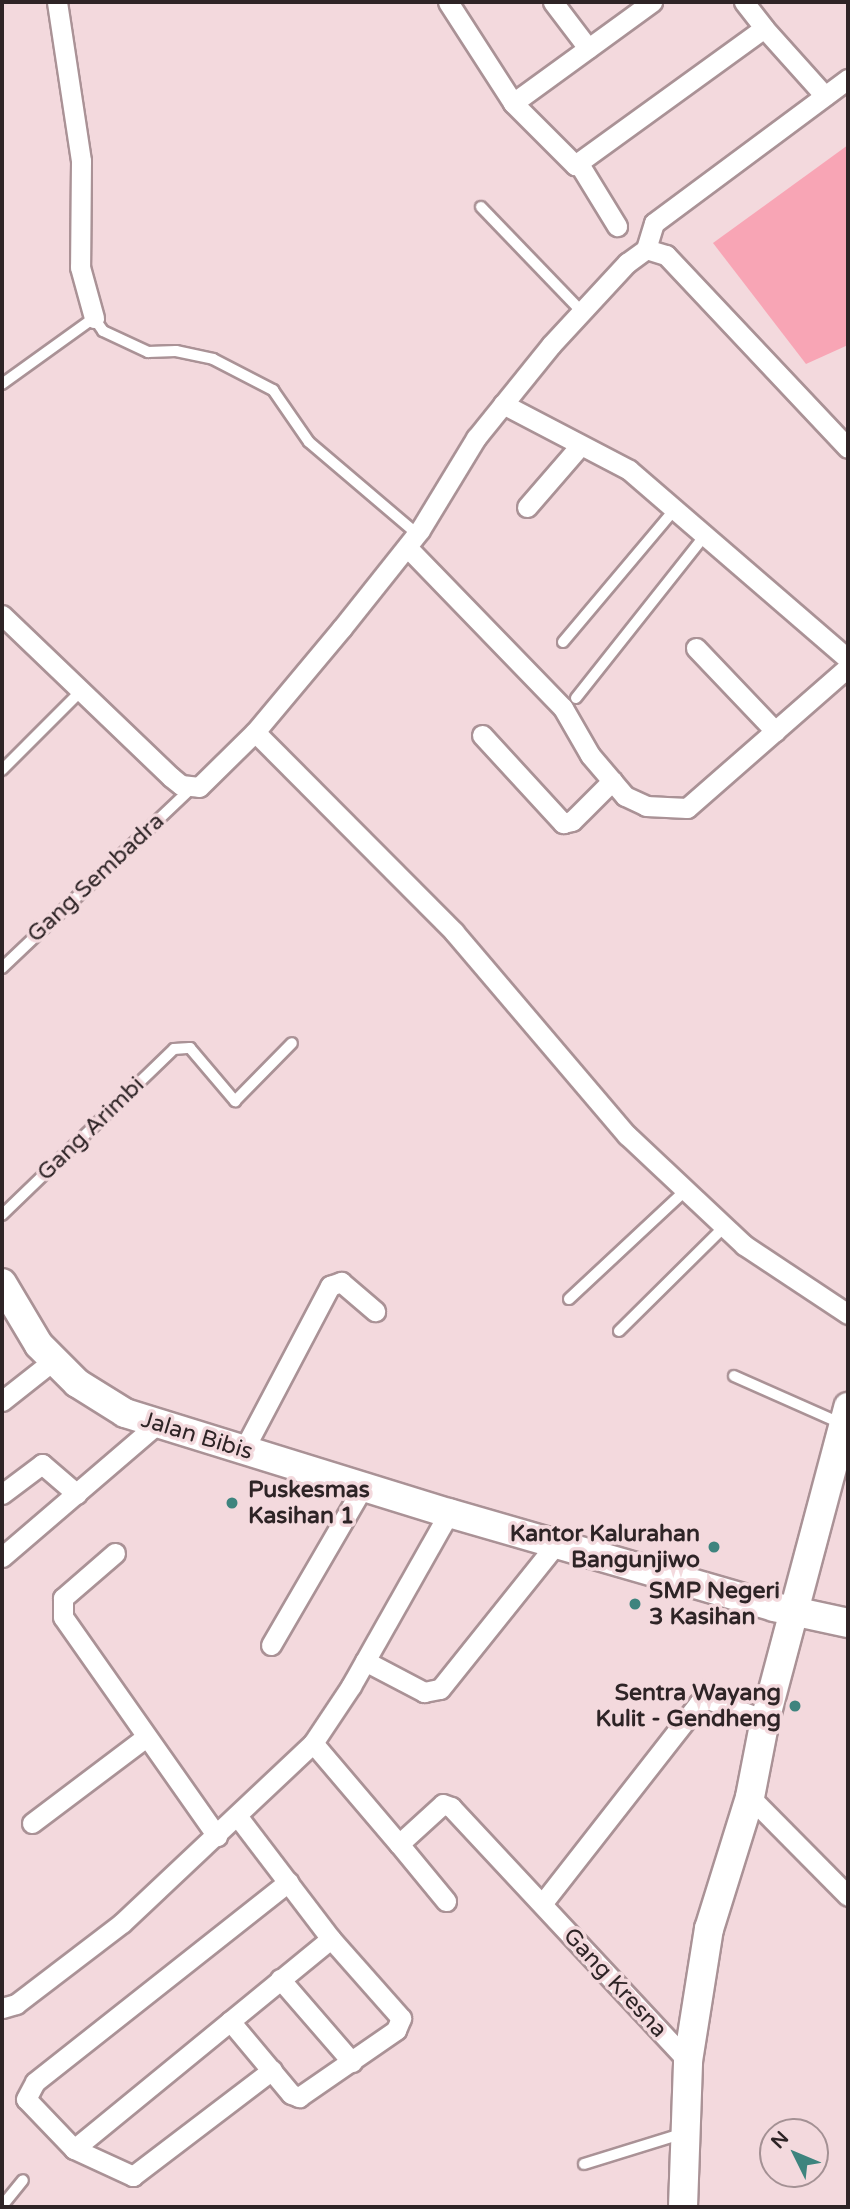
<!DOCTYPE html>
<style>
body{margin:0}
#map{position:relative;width:850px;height:2209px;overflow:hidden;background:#f3d9dd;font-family:"Varela Round",sans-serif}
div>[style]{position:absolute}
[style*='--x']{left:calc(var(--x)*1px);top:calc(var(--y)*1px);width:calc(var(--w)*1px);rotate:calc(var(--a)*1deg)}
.green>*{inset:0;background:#f8a5b5}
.roads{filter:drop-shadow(2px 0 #aa9296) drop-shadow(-2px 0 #aa9296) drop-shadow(0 2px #aa9296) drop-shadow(0 -2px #aa9296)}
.service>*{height:10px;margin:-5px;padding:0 5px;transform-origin:5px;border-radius:5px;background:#fff}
.minor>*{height:19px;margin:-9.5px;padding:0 9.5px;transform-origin:9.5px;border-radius:9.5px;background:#fff}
.secondary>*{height:28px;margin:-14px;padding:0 14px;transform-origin:14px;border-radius:14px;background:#fff}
.dots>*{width:19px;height:19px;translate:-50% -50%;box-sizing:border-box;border:4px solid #f3d9dd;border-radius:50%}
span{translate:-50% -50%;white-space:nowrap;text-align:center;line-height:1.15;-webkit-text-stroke:7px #f3d9dd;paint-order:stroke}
.street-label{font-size:23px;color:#2e2426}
.poi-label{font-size:23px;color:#2e2426;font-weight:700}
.left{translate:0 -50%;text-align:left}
.right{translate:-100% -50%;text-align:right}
.frame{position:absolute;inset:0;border:4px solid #2e2426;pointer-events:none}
.north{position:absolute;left:759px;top:2118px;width:70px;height:70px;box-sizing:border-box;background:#f3d9dd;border:2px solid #a49194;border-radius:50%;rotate:313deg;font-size:19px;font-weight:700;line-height:28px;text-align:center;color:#2e2426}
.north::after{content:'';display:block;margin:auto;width:24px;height:32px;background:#3e847e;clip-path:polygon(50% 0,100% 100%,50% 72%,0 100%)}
</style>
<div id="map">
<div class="green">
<i style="clip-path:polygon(848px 145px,848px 345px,806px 364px,713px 243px)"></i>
</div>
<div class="roads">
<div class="service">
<i style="--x:481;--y:207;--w:146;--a:46.1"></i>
<i style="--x:2;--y:384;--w:113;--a:-35.7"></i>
<i style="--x:94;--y:318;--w:16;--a:55"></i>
<i style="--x:103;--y:331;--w:50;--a:25"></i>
<i style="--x:148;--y:352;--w:28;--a:-2"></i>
<i style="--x:176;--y:351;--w:38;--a:12"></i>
<i style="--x:213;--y:359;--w:68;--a:27.3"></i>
<i style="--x:273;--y:390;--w:63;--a:55.3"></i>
<i style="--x:309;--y:442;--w:142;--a:40.4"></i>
<i style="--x:563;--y:642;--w:174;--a:-49.9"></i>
<i style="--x:576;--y:698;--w:208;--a:-51.6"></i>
<i style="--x:2;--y:770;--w:113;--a:-45"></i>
<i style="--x:2;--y:968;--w:262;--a:-43.5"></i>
<i style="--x:2;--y:1215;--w:239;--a:-44"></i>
<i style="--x:174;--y:1049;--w:16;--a:-4"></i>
<i style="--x:190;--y:1048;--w:70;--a:49.7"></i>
<i style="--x:235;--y:1101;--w:81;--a:-45.5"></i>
<i style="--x:569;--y:1299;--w:158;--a:-43"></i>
<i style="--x:619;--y:1331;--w:148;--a:-44.7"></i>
<i style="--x:734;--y:1376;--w:116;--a:23.9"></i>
<i style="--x:584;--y:2164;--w:105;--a:-17.2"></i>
<i style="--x:2;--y:2206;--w:33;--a:-51"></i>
</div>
<div class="minor">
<i style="--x:57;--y:2;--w:161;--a:81.4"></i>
<i style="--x:81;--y:161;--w:106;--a:90.5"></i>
<i style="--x:80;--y:267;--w:53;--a:74.6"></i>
<i style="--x:448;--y:2;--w:120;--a:57.2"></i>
<i style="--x:513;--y:103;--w:88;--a:45"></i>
<i style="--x:575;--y:165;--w:233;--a:-35.9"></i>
<i style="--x:764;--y:28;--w:91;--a:48.1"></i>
<i style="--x:553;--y:2;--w:58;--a:52.7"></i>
<i style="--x:744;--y:2;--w:33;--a:52"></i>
<i style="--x:513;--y:103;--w:172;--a:-36"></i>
<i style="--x:579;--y:164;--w:73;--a:58.5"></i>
<i style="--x:646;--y:249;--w:27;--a:-73"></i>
<i style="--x:654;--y:223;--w:242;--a:-36.6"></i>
<i style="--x:503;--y:404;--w:142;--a:27.6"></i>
<i style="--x:629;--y:470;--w:289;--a:40.8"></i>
<i style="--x:527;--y:507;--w:79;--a:-49.1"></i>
<i style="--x:407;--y:547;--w:224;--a:45.9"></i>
<i style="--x:563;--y:708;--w:54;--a:60.1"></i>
<i style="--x:590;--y:755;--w:54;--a:49.5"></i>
<i style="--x:625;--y:796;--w:23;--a:25"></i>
<i style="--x:646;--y:806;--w:41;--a:2.8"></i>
<i style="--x:687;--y:808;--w:214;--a:-41.2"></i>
<i style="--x:2;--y:615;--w:234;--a:43.8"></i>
<i style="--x:171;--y:777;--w:13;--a:39"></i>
<i style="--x:181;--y:785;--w:18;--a:6"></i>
<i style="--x:199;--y:787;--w:78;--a:-44.5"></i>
<i style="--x:255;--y:732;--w:136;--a:-50.1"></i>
<i style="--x:342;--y:628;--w:125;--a:-51.5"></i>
<i style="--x:420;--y:530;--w:108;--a:-58.7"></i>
<i style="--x:476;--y:438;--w:119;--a:-51.1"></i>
<i style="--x:551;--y:345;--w:112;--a:-47.2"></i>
<i style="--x:627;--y:263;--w:24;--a:-36"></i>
<i style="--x:646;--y:249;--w:21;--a:17"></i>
<i style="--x:666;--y:255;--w:265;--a:46.7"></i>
<i style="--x:696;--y:648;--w:115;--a:46.4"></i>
<i style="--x:255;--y:732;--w:282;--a:45.1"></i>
<i style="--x:454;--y:932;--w:267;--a:49.6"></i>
<i style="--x:627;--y:1135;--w:161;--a:43.2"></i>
<i style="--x:744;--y:1245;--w:125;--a:33.6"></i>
<i style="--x:482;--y:735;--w:120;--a:47.4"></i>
<i style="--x:563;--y:823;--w:9;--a:-13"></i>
<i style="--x:572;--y:821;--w:57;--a:-45"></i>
<i style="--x:2;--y:1401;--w:66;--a:-38.3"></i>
<i style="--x:243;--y:1451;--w:187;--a:-62.2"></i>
<i style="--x:330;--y:1286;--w:12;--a:-20"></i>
<i style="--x:341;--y:1282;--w:45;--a:40.5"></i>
<i style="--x:2;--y:1494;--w:50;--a:-36.9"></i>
<i style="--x:42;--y:1464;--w:46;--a:40.6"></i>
<i style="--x:115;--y:1553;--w:69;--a:139.1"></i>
<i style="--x:63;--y:1598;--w:19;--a:90"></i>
<i style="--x:63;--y:1617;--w:268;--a:54.9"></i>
<i style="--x:2;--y:1557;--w:203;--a:-40.6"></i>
<i style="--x:271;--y:1645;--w:183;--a:-59.8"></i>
<i style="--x:365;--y:1661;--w:67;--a:27.7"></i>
<i style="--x:424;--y:1692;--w:16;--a:-11"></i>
<i style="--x:440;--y:1689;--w:187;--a:-51.3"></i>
<i style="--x:313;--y:1743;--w:133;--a:49.6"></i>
<i style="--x:399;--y:1844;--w:59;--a:-42.3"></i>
<i style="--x:443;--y:1804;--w:9;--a:21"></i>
<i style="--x:451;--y:1807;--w:347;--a:47"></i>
<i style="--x:750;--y:1797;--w:139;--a:45.3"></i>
<i style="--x:32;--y:1823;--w:143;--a:-37"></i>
<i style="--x:399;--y:1844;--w:74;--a:50.5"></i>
<i style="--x:542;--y:1904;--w:255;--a:-52"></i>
<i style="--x:699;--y:1703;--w:10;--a:-24"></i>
<i style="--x:708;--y:1699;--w:61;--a:20.2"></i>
<i style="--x:280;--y:1979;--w:110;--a:49.1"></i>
<i style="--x:2;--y:2008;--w:15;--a:-16"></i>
<i style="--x:16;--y:2004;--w:133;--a:-37.4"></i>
<i style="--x:122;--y:1923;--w:262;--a:-43.3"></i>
<i style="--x:313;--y:1743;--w:69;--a:-56.3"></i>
<i style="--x:351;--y:1686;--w:199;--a:-60.5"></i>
<i style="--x:230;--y:2021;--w:95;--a:50.1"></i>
<i style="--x:291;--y:2094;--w:9;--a:21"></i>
<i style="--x:299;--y:2097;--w:118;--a:-34.6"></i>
<i style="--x:396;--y:2030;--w:13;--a:-67"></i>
<i style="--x:401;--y:2018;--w:106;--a:-131.5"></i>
<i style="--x:331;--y:1939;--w:153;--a:-127.3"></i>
<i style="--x:272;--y:2070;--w:175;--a:142.7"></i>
<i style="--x:133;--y:2176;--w:65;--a:-155.4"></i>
<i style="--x:74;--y:2149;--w:69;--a:-133.8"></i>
<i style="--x:26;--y:2099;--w:19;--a:-62"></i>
<i style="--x:35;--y:2082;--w:323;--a:-38.3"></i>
<i style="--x:74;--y:2149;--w:332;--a:-39.3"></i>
</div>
<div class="secondary">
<i style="--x:2;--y:1283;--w:72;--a:59.2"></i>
<i style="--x:39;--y:1345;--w:54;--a:45"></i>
<i style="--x:77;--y:1383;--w:57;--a:32"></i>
<i style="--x:125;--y:1413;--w:339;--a:17.2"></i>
<i style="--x:449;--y:1513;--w:338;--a:16.1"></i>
<i style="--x:774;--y:1607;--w:76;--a:12.2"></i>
<i style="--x:683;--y:2207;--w:146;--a:-88"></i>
<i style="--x:688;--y:2061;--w:134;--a:-81"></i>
<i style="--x:709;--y:1929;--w:138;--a:-72.7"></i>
<i style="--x:750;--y:1797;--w:78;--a:-79"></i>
<i style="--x:765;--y:1720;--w:324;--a:-75.1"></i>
</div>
</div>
<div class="dots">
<i style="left:232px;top:1503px;background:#3e847e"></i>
<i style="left:714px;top:1547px;background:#3e847e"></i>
<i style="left:635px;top:1604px;background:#3e847e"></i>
<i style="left:795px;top:1706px;background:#3e847e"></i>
</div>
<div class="street-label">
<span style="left:96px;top:878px;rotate:-43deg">Gang Sembadra</span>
<span style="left:91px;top:1129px;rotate:-44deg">Gang Arimbi</span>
<span style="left:197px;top:1436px;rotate:17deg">Jalan Bibis</span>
<span style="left:615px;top:1983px;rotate:47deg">Gang Kresna</span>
</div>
<div class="poi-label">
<span class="left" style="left:248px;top:1503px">Puskesmas<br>Kasihan 1</span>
<span class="right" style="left:700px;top:1547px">Kantor Kalurahan<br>Bangunjiwo</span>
<span class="left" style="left:649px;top:1604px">SMP Negeri<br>3 Kasihan</span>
<span class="right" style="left:781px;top:1706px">Sentra Wayang<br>Kulit - Gendheng</span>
</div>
<div class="frame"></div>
<div class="north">N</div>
</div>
